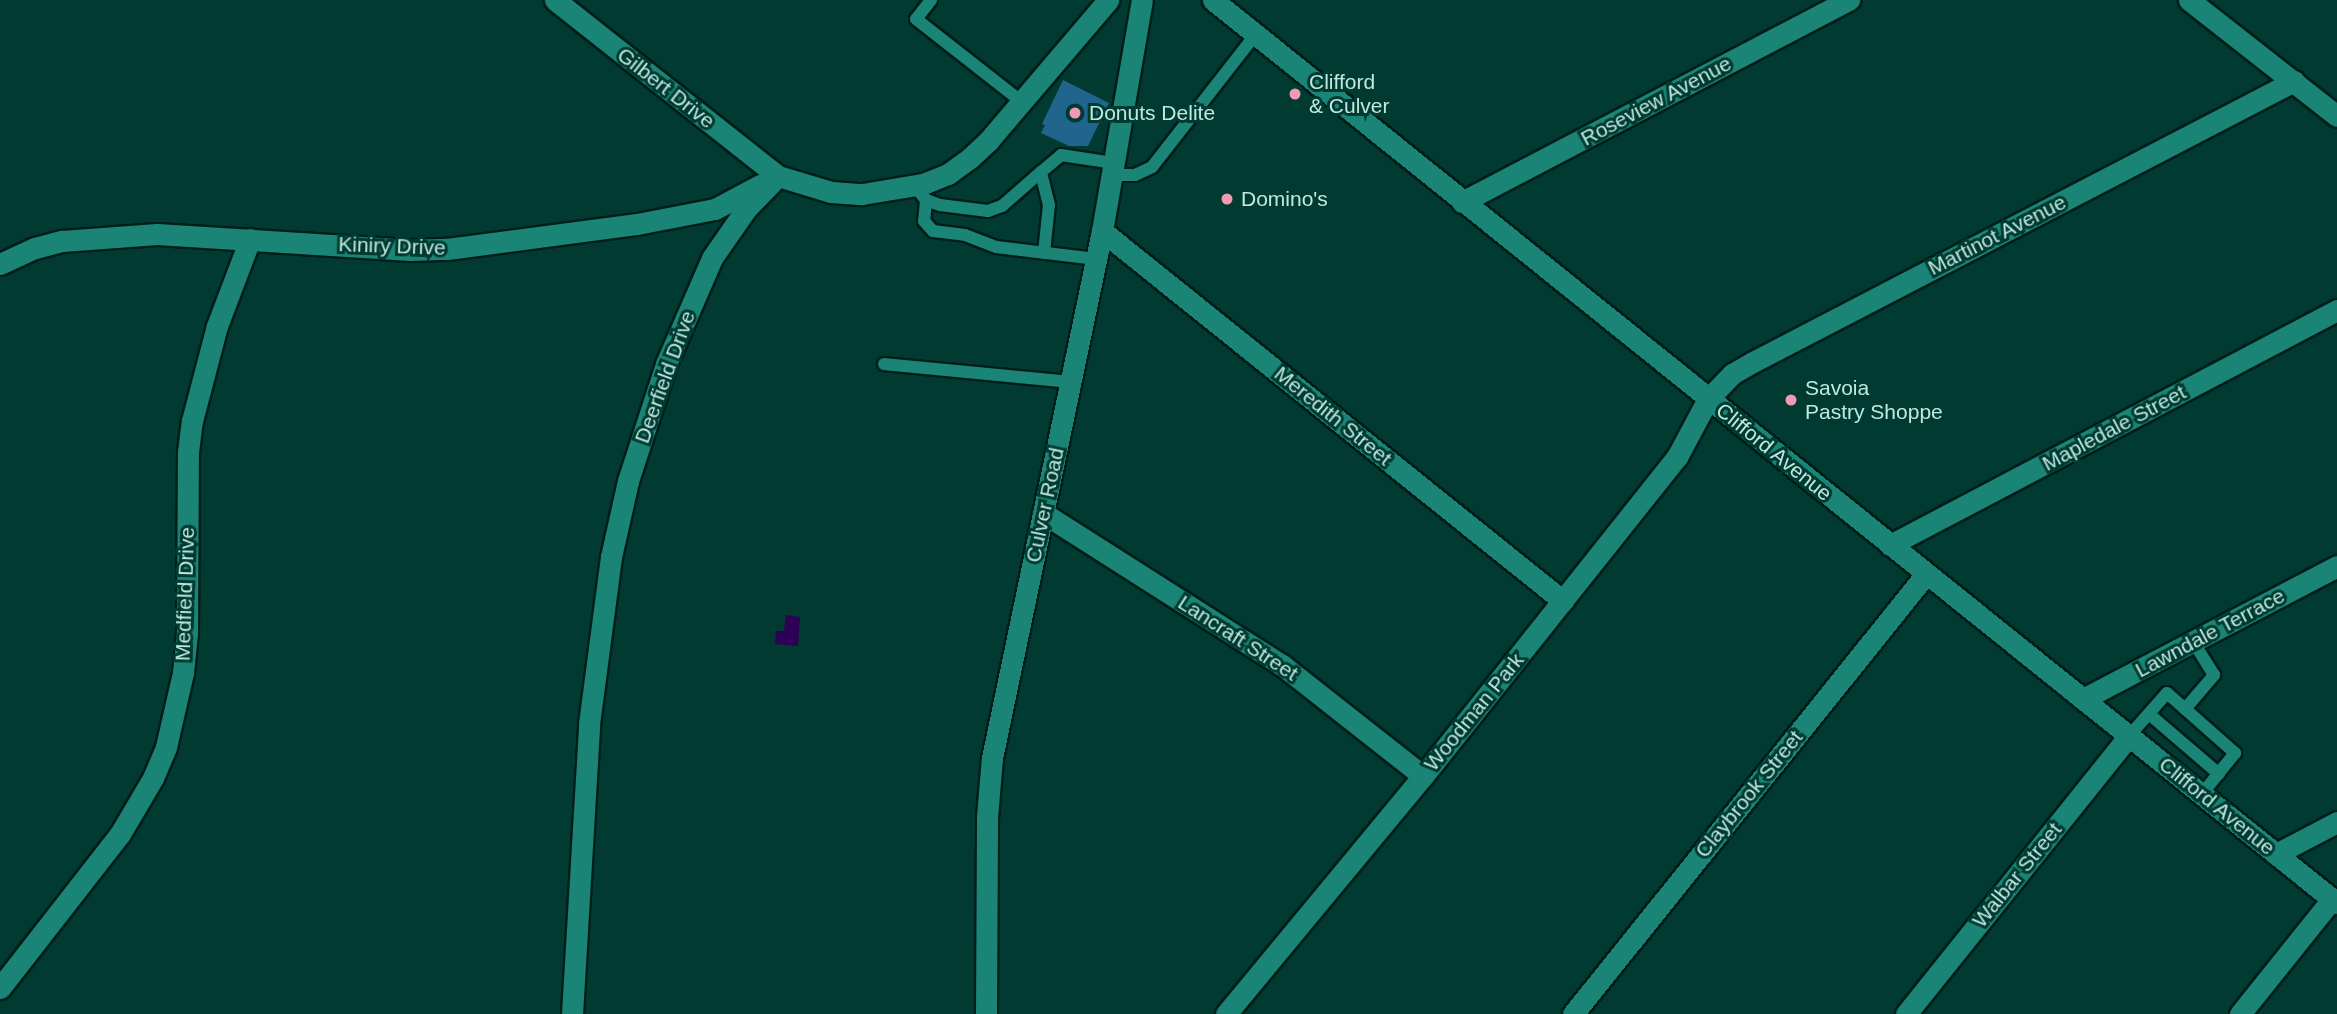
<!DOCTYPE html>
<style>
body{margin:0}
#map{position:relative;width:2337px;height:1014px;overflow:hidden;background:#003a31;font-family:Helvetica,sans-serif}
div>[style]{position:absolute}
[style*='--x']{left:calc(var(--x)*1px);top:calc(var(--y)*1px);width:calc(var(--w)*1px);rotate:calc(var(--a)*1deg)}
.water>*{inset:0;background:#2e0056}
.building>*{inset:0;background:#20658e}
.roads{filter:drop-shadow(2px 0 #001e19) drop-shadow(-2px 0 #001e19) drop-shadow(0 2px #001e19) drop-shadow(0 -2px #001e19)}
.lane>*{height:12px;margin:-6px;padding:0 6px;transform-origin:6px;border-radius:6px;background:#1a8576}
.street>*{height:21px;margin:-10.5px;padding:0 10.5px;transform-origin:10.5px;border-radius:10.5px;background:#1a8576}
.secondary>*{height:21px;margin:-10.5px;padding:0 10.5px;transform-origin:10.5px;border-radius:10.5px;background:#1a8576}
.dots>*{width:19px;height:19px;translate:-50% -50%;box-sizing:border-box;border:4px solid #003a31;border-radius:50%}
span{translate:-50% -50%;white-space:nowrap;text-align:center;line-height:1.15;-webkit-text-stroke:6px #003a31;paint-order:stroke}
.poi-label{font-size:21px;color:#bde9df}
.left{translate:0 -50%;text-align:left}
.street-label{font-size:21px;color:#bde9df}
</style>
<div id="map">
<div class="water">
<i style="clip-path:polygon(786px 615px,800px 617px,798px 646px,775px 644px,776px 631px,784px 631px)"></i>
</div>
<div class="building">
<i style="clip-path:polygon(1063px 80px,1109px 103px,1088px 146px,1069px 146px,1041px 133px,1045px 125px,1042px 124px)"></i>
</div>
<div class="roads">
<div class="lane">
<i style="--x:931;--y:0;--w:24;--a:128"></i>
<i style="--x:916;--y:19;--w:135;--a:38.1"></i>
<i style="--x:1111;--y:175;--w:24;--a:0"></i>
<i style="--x:1135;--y:175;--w:19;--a:-25"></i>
<i style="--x:1152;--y:167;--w:167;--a:-52"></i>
<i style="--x:921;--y:194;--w:8;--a:50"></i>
<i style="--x:926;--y:200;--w:15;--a:20"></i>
<i style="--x:940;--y:205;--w:48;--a:7.1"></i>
<i style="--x:988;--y:211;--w:15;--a:-20"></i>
<i style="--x:1002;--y:206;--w:52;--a:-41.1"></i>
<i style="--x:926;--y:200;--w:21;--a:95"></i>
<i style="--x:924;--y:221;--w:13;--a:48"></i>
<i style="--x:933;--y:231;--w:32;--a:7"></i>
<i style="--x:965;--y:235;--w:33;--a:21"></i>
<i style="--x:996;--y:247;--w:101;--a:6.8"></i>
<i style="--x:1044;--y:253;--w:48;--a:-84.1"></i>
<i style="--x:1049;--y:205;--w:34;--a:-104"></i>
<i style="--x:1041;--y:172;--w:26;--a:-40"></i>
<i style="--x:1061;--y:155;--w:54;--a:8.6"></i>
<i style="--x:884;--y:364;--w:187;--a:5.5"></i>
<i style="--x:2185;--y:709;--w:45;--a:-49.5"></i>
<i style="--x:2214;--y:675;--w:40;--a:-122"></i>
<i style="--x:2149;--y:714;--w:92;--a:40.6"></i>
<i style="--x:2129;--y:736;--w:57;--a:-48.5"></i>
<i style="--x:2167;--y:693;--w:91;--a:41.4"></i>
<i style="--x:2235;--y:753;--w:53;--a:128.8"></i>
</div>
<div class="street">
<i style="--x:555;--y:0;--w:284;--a:38.3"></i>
<i style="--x:778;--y:176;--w:55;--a:16.8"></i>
<i style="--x:831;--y:192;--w:31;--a:4"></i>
<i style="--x:862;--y:194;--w:62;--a:-9.3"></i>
<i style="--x:923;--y:184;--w:27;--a:-22"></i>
<i style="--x:948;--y:174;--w:27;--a:-36"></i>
<i style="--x:970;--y:158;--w:26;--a:-43"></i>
<i style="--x:989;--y:140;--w:184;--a:-49.6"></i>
<i style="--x:2189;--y:0;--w:188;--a:38.1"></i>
<i style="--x:1462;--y:202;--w:437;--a:-27.6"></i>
<i style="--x:1102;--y:231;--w:591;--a:38.75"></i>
<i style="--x:0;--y:264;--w:38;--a:-25"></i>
<i style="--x:35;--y:248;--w:28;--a:-15"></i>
<i style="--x:62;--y:241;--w:95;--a:-4.2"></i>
<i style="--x:157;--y:234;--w:254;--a:3.6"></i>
<i style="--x:410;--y:250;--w:37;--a:-2"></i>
<i style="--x:447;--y:249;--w:192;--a:-7.5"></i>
<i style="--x:637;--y:224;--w:79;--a:-10.9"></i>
<i style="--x:715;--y:209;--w:51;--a:-28.1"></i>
<i style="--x:1708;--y:399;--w:35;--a:-46"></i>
<i style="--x:1732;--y:374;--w:22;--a:-30"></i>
<i style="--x:1751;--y:363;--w:612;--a:-27.44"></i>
<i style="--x:1043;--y:513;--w:283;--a:32.5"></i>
<i style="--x:1282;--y:665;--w:179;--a:38.2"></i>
<i style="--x:1890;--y:545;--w:505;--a:-27.73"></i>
<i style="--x:2083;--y:699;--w:287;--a:-27.6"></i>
<i style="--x:2276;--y:854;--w:69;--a:-27.7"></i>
<i style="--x:0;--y:988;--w:195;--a:-52.1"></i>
<i style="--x:120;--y:834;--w:65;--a:-59.5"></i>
<i style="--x:153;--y:778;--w:34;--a:-67"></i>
<i style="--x:166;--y:747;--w:76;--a:-77.1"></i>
<i style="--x:183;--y:673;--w:40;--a:-84.3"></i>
<i style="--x:187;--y:633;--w:181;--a:-89.7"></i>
<i style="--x:188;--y:452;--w:31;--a:-83"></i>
<i style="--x:192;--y:421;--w:98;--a:-75.3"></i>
<i style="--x:217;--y:326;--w:93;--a:-69.2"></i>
<i style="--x:572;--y:1014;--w:290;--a:-86.6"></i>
<i style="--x:589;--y:724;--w:168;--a:-82.5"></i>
<i style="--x:611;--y:557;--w:78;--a:-77.4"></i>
<i style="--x:628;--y:481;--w:123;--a:-72"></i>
<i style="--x:666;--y:364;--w:116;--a:-66.5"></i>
<i style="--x:712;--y:258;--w:60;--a:-55.2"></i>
<i style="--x:746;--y:209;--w:46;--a:-45.9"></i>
<i style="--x:1573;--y:1014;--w:564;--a:-51.26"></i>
<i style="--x:1906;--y:1014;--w:356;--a:-51.3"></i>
<i style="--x:2240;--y:1014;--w:147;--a:-51.3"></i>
</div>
<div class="secondary">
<i style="--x:1213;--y:0;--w:1442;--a:38.78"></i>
<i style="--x:986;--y:1014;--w:197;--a:-89.7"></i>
<i style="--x:987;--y:817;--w:59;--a:-85.2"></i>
<i style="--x:992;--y:758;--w:538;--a:-78.21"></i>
<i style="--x:1102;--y:231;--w:234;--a:-80.2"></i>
<i style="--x:1226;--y:1014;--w:309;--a:-50.4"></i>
<i style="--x:1423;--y:776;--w:408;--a:-51.5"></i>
<i style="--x:1677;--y:457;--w:66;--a:-61.9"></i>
</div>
</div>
<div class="dots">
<i style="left:1295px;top:94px;background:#f09ab4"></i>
<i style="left:1075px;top:113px;background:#f09ab4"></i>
<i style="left:1227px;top:199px;background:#f09ab4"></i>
<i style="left:1791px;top:400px;background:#f09ab4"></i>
</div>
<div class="poi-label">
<span class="left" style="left:1309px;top:94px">Clifford<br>&amp; Culver</span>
<span class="left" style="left:1089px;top:113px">Donuts Delite</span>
<span class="left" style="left:1241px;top:199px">Domino's</span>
<span class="left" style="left:1805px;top:400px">Savoia<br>Pastry Shoppe</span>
</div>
<div class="street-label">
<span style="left:666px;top:88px;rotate:38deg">Gilbert Drive</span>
<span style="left:1656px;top:101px;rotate:-28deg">Roseview Avenue</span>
<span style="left:1997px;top:235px;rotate:-27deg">Martinot Avenue</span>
<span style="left:392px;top:246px;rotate:2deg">Kiniry Drive</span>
<span style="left:665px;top:377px;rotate:-70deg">Deerfield Drive</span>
<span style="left:1333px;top:416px;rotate:39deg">Meredith Street</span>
<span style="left:2114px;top:428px;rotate:-28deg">Mapledale Street</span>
<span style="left:1774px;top:452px;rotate:39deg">Clifford Avenue</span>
<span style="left:1045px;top:505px;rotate:-78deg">Culver Road</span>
<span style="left:185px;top:594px;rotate:-88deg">Medfield Drive</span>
<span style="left:2210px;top:633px;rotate:-28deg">Lawndale Terrace</span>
<span style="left:1238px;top:638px;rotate:33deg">Lancraft Street</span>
<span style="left:1474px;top:712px;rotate:-51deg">Woodman Park</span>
<span style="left:1749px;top:794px;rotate:-51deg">Claybrook Street</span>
<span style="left:2217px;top:806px;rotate:39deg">Clifford Avenue</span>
<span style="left:2017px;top:875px;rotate:-51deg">Walbar Street</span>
</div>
</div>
